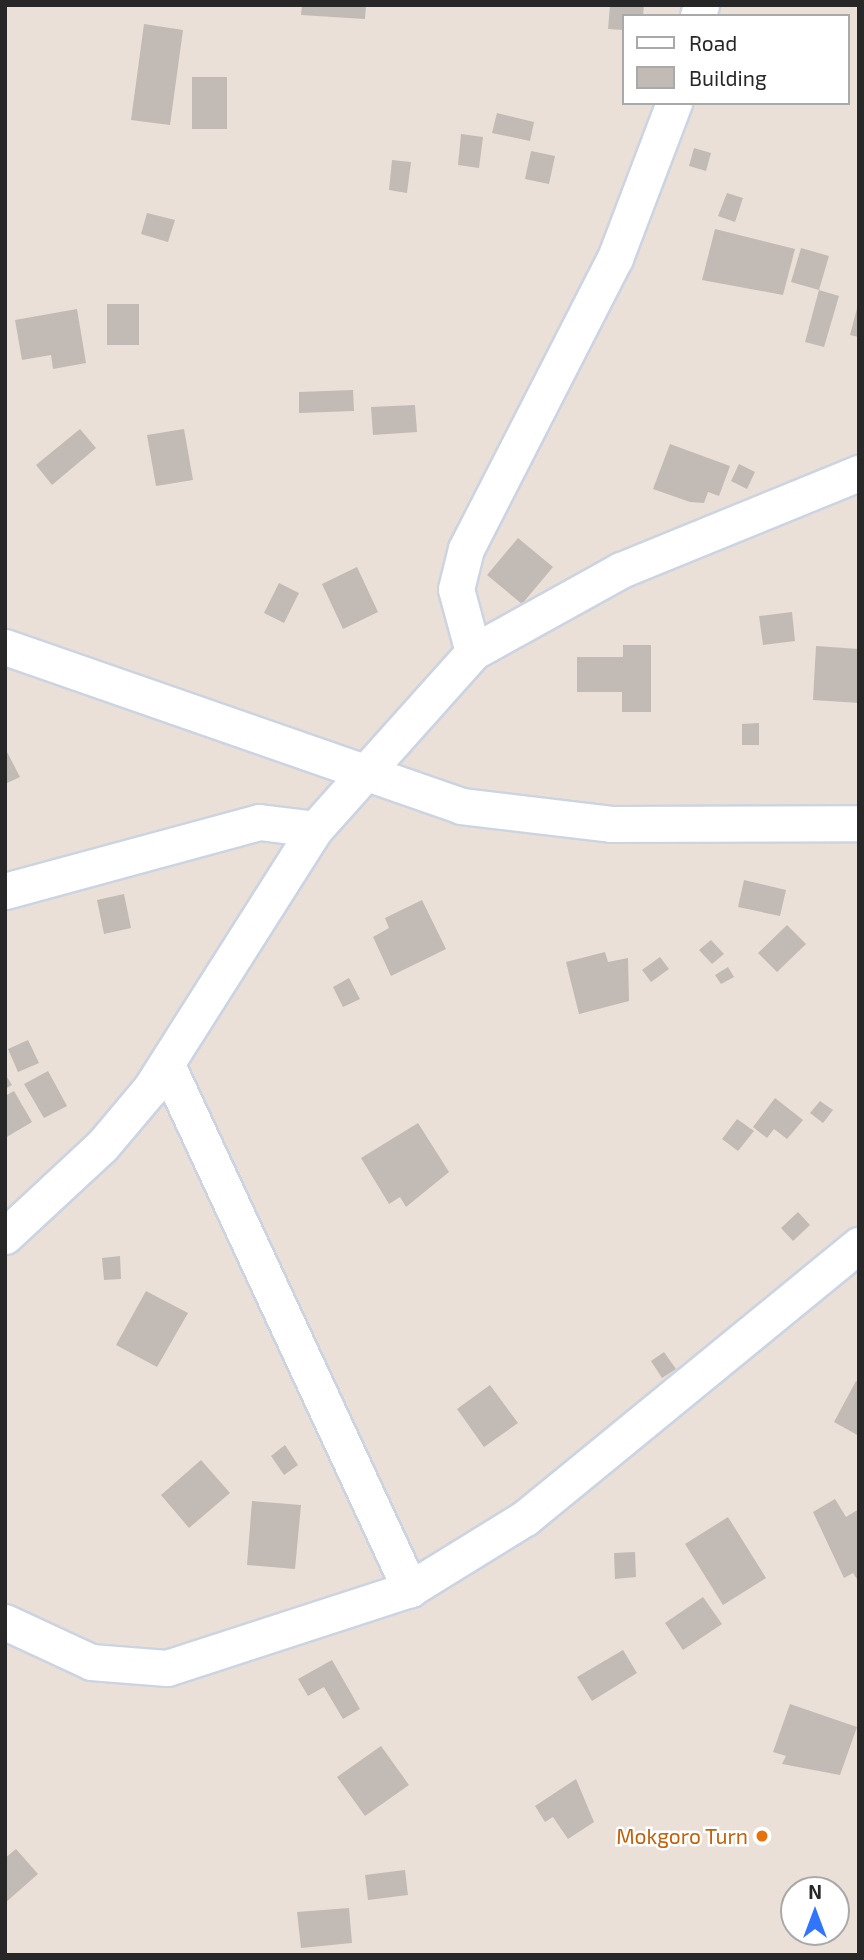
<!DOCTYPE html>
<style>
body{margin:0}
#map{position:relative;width:864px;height:1960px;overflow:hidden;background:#ebe0d7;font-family:"Exo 2",sans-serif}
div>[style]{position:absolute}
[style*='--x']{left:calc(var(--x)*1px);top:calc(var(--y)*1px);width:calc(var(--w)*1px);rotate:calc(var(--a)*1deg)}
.building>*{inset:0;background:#c2bab4}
.roads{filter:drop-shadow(2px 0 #ccd4e2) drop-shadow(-2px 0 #ccd4e2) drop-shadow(0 2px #ccd4e2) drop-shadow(0 -2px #ccd4e2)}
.minor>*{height:35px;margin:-17.5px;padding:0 17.5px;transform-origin:17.5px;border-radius:17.5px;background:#fff}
.dots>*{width:19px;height:19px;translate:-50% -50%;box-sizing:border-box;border:4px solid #fff;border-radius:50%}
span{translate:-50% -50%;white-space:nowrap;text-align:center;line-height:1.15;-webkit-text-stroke:5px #fff;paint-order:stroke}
.food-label{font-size:21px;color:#c56008}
.right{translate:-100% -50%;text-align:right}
.frame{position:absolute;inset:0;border:7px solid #272727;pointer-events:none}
.legend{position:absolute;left:622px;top:14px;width:228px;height:91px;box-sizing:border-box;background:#fff;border:2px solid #a9a9a9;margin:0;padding:9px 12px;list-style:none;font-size:21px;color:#272727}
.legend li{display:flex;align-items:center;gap:14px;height:35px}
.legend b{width:35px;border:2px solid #a9a9a9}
.north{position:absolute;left:780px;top:1876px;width:70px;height:70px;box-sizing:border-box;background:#fff;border:2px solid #a9a9a9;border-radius:50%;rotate:0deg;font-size:19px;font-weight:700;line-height:28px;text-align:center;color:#272727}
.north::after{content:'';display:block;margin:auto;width:24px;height:32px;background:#3175ff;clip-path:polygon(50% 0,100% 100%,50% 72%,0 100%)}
</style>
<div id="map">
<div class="building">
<i style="clip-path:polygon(302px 5px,366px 5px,365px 19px,301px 15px)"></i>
<i style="clip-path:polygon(610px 5px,644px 5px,643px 16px,624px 16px,624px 30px,608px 29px)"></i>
<i style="clip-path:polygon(144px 24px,183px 30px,170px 125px,131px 120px)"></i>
<i style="clip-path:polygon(192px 77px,227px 77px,227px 129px,192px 129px)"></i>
<i style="clip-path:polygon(497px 113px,534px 122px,530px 141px,492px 133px)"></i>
<i style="clip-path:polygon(461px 134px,483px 137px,479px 168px,458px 165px)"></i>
<i style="clip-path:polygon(694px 148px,711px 153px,706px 171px,689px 166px)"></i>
<i style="clip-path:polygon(531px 151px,555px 156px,549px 184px,525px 179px)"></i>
<i style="clip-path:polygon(392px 160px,411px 162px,407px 193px,389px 190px)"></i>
<i style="clip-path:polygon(727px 193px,743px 198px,735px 222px,718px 216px)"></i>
<i style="clip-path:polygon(147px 213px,175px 220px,168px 242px,141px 234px)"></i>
<i style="clip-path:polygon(715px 229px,795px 249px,783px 295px,702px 280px)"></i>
<i style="clip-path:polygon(801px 248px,829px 256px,819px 290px,791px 282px)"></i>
<i style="clip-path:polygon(819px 290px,839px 296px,824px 347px,805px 342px)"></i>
<i style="clip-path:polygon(859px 301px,859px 337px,850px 335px)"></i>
<i style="clip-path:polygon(107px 304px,139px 304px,139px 345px,107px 345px)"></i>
<i style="clip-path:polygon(77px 309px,86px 363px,53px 369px,51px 355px,22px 360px,15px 320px)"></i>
<i style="clip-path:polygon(353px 390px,354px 411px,299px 413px,299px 392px)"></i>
<i style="clip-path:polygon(415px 405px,417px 432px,373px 435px,371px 407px)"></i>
<i style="clip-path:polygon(80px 429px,96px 448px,52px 485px,36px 465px)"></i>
<i style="clip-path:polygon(184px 429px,193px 480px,156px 486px,147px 435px)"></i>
<i style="clip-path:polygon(670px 444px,730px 466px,719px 496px,708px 492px,704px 503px,690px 502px,653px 489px)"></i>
<i style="clip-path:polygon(739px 464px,755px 472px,747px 489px,731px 481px)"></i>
<i style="clip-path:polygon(518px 538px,553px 567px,522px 604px,487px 575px)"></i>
<i style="clip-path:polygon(357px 567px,378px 612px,343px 629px,322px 584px)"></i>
<i style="clip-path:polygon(279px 583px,299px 593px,284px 623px,264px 613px)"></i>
<i style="clip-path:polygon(792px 612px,795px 641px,763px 645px,759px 616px)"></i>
<i style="clip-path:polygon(623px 645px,651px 645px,651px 712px,622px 712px,622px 692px,577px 692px,577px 657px,623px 657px)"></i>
<i style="clip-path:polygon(816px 646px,859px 649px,859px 703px,813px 700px)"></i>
<i style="clip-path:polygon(759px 723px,759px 745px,742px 745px,742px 724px)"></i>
<i style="clip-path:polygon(5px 748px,20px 777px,5px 784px)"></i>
<i style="clip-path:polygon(744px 880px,786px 890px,780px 916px,738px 907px)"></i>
<i style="clip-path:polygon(124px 894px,131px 928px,104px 934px,97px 900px)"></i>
<i style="clip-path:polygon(422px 900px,446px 949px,391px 976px,373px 937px,389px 928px,385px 918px)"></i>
<i style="clip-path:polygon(787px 925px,806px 944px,777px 972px,758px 953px)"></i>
<i style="clip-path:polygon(711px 940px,724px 954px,712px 964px,699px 950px)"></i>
<i style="clip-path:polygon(605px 952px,608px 962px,628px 958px,629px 1001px,579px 1014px,566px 962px)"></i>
<i style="clip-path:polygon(660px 957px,669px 969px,651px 982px,642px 970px)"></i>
<i style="clip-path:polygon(728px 967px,734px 977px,721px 984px,715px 975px)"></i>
<i style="clip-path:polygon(349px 978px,360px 999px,343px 1007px,333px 987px)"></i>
<i style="clip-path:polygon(28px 1040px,39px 1063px,18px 1072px,8px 1049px)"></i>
<i style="clip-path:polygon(48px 1071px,67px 1106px,44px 1118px,24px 1084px)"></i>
<i style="clip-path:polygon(5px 1074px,12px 1085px,5px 1089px)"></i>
<i style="clip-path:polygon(14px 1091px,32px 1122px,5px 1138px,5px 1096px)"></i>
<i style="clip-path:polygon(775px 1098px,803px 1120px,787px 1139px,774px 1129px,767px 1138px,753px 1127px)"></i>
<i style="clip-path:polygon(820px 1101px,833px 1110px,823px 1123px,810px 1113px)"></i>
<i style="clip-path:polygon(737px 1119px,754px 1131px,738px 1151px,722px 1139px)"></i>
<i style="clip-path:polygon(418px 1123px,449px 1172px,406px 1207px,400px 1197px,389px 1204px,361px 1158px)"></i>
<i style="clip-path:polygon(798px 1212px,810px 1225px,793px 1241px,781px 1228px)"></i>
<i style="clip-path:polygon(120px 1256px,121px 1279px,104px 1280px,102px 1258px)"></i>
<i style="clip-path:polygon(146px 1291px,188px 1313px,157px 1367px,116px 1345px)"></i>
<i style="clip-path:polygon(664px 1352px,676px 1369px,662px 1378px,651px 1361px)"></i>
<i style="clip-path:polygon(856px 1381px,859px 1383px,859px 1436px,834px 1422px)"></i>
<i style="clip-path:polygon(490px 1385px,518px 1423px,484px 1447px,457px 1409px)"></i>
<i style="clip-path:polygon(285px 1445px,298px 1465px,284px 1475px,271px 1456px)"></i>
<i style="clip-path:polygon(201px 1460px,230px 1493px,189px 1528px,161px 1495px)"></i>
<i style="clip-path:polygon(835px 1499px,846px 1517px,859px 1509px,859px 1582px,853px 1573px,844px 1578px,813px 1512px)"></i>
<i style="clip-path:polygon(252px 1501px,301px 1505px,295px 1569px,247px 1565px)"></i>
<i style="clip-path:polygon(728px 1517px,766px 1578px,723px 1605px,685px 1544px)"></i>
<i style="clip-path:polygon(635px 1552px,636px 1577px,615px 1579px,614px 1553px)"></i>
<i style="clip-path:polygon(703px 1597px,722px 1624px,683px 1650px,665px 1623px)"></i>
<i style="clip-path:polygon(623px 1650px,637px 1673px,592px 1701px,577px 1677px)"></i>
<i style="clip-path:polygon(332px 1660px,360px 1709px,343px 1719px,324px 1687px,308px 1696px,298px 1679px)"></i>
<i style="clip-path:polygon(790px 1704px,857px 1727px,840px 1775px,782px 1764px,786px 1756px,773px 1752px)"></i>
<i style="clip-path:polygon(381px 1746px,409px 1785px,365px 1816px,337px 1777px)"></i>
<i style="clip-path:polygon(576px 1779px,594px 1822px,568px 1839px,553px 1817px,545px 1822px,535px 1806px)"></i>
<i style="clip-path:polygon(16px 1849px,38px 1874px,5px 1903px,5px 1858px)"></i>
<i style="clip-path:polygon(405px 1870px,408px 1895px,368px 1900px,365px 1875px)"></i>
<i style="clip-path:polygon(349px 1908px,352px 1943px,301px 1948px,297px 1912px)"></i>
<i style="clip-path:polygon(823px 1932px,838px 1932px,838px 1937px,824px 1939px)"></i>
</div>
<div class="roads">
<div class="minor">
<i style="--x:698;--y:16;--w:11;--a:-75"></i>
<i style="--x:5;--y:647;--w:483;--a:19.2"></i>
<i style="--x:461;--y:806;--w:151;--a:6.8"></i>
<i style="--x:611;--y:824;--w:248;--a:-0.2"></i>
<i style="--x:473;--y:652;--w:169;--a:-29"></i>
<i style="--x:621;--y:570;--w:257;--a:-22.2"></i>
<i style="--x:5;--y:891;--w:263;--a:-15.2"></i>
<i style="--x:259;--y:822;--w:56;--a:7.1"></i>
<i style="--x:167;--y:1065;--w:578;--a:65.12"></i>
<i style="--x:5;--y:1236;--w:132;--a:-42.9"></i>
<i style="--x:102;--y:1146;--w:75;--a:-49.9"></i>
<i style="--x:150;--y:1089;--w:308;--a:-57.6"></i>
<i style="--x:315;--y:829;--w:237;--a:-48.2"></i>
<i style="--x:473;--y:652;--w:65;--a:-105.1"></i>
<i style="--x:456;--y:589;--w:41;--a:-76"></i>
<i style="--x:466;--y:549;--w:327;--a:-62.9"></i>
<i style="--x:615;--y:258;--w:166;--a:-69.2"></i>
<i style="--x:5;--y:1622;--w:95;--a:24.9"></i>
<i style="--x:91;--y:1662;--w:76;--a:4.5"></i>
<i style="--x:167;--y:1668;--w:256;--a:-18"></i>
<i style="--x:410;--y:1589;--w:135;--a:-31.7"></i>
<i style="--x:525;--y:1518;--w:431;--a:-39.3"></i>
</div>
</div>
<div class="dots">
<i style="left:762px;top:1836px;background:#e8710a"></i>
</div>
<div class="food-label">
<span class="right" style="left:748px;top:1836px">Mokgoro Turn</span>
</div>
<div class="frame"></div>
<ul class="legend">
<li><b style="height:9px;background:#fff"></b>Road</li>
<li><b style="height:19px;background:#c2bab4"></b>Building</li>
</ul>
<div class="north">N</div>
</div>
